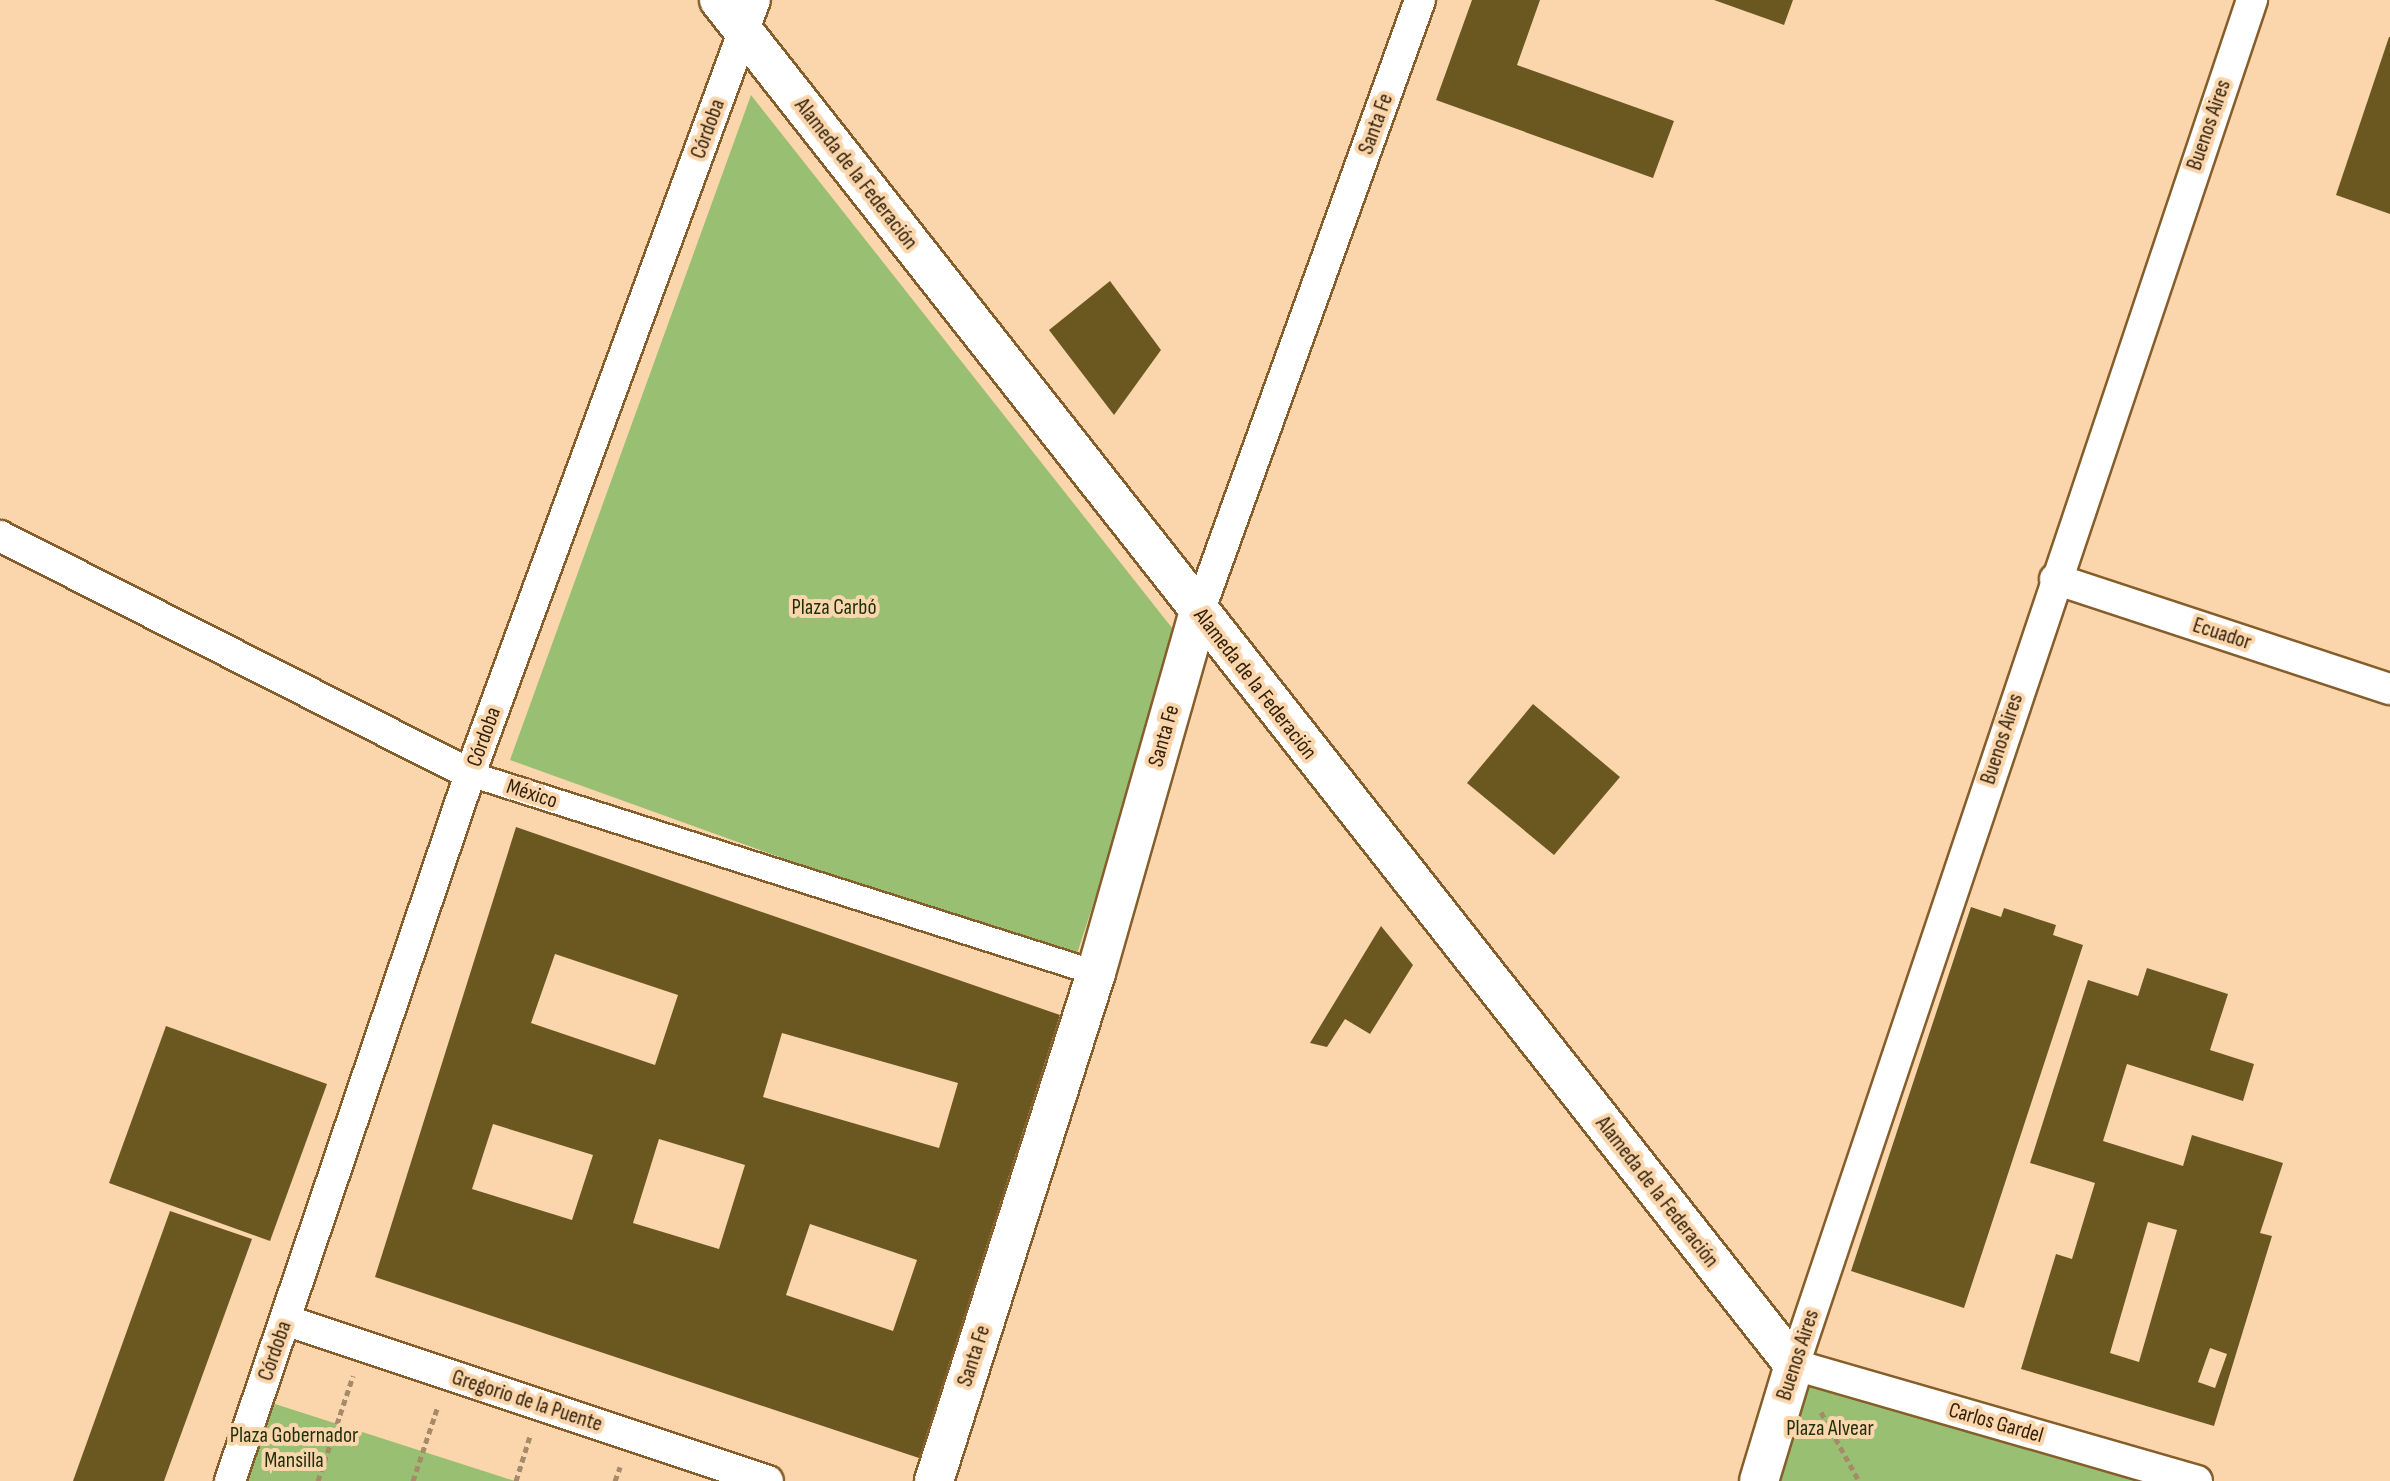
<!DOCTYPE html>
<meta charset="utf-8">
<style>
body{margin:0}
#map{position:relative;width:2390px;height:1481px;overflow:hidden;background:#fbd6ac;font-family:"Sofia Sans Condensed",sans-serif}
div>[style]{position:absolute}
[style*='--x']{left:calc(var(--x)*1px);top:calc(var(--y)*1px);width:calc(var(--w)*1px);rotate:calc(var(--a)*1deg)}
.green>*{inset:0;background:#99c072}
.building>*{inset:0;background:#6b5821}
.path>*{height:5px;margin-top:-2.5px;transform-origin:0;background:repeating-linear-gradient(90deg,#a78a69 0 6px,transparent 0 10px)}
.roads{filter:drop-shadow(2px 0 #865e2b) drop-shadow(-2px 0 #865e2b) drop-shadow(0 2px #865e2b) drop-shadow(0 -2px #865e2b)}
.pedestrian>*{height:24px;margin:-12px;padding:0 12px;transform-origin:12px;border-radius:12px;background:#fff}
.minor>*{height:30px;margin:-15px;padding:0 15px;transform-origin:15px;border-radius:15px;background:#fff}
.tertiary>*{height:38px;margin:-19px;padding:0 19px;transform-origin:19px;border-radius:19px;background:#fff}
span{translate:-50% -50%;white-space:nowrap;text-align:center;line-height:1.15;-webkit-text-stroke:8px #fbd6ac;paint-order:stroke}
.street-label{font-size:22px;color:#32210b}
.park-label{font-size:22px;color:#1f300a}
</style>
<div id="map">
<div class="green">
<i style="clip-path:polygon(751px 95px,1180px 638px,1074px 963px,510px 760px)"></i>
<i style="clip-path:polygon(1794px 1365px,2197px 1481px,1759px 1481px)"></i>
<i style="clip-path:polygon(272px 1403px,515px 1481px,246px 1481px)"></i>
</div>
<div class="building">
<i style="clip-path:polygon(1472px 0,1540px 0,1517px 65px,1674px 121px,1653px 178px,1436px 100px)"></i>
<i style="clip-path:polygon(1714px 0,1793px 0,1784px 25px)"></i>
<i style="clip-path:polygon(2389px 37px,2390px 37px,2390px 214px,2336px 195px)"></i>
<i style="clip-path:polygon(1110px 281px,1161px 350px,1114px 415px,1049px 330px)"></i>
<i style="clip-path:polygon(1533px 704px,1620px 777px,1554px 855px,1467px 783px)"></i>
<i style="clip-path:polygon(evenodd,516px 827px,1060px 1015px,919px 1458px,375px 1277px,516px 827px,555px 954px,678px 995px,655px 1065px,531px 1023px,555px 954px,516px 827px,782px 1033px,958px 1083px,939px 1148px,763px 1097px,782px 1033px,516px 827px,493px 1124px,593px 1155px,572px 1220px,472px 1189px,493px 1124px,516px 827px,659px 1139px,745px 1165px,719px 1249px,633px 1223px,659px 1139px,516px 827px,810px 1224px,917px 1260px,893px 1331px,786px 1295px,810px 1224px)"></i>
<i style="clip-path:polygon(1971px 907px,2001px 917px,2004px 908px,2056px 925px,2053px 935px,2083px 945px,1964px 1308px,1851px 1271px)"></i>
<i style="clip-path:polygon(1381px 926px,1413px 965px,1370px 1034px,1345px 1019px,1327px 1047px,1310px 1043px)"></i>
<i style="clip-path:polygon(evenodd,2147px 968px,2228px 994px,2210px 1050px,2254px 1064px,2243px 1101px,2127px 1064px,2103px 1141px,2183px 1166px,2192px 1135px,2283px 1163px,2260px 1233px,2272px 1236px,2214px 1426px,2021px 1369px,2056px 1254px,2072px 1259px,2095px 1183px,2030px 1163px,2088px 980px,2138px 996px,2147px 968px,2148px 1222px,2177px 1230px,2139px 1362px,2110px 1353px,2148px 1222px,2147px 968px,2210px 1348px,2227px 1354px,2215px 1388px,2198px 1382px,2210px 1348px)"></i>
<i style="clip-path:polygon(166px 1026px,327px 1084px,270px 1241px,109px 1183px)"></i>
<i style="clip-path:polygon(170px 1211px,252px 1239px,164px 1481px,73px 1481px)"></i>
</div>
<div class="path">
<i style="--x:1821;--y:1412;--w:79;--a:61.2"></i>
<i style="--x:318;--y:1481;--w:111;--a:-71.6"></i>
<i style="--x:413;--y:1481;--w:79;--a:-71.6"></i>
<i style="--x:516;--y:1481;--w:47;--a:-72.7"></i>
<i style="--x:615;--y:1481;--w:15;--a:-70"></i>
</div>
<div class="roads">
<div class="pedestrian">
<i style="--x:470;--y:774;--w:657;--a:17.64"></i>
</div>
<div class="minor">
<i style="--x:0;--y:536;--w:527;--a:26.86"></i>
<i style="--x:2055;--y:579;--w:353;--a:18.2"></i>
<i style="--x:1199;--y:612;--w:651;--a:-70.14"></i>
<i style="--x:285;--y:1320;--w:509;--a:18.43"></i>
<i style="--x:230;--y:1481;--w:747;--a:-71.25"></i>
<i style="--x:470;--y:774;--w:825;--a:-69.79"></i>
<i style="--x:2197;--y:1481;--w:419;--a:-163.9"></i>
<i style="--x:1794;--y:1365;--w:1440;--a:-71.45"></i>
</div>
<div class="tertiary">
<i style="--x:719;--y:0;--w:1737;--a:51.78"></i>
<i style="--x:1794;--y:1365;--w:121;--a:106.8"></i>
<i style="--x:934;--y:1481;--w:533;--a:-72.31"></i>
<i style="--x:1096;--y:973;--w:375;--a:-74.1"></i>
</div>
</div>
<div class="street-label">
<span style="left:1376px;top:124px;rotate:-70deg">Santa Fe</span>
<span style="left:2209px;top:125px;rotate:-71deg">Buenos Aires</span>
<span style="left:708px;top:129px;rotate:-70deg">Córdoba</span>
<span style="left:856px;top:174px;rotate:52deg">Alameda de la Federación</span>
<span style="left:2222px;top:634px;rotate:18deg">Ecuador</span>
<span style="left:1255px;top:684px;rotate:52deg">Alameda de la Federación</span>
<span style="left:1164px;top:736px;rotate:-74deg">Santa Fe</span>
<span style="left:484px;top:737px;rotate:-70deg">Córdoba</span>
<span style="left:2002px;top:739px;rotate:-72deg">Buenos Aires</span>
<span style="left:532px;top:794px;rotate:18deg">México</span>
<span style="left:1657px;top:1192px;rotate:52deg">Alameda de la Federación</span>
<span style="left:275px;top:1351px;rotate:-71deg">Córdoba</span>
<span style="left:1798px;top:1355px;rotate:-72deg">Buenos Aires</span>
<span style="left:974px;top:1356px;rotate:-72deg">Santa Fe</span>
<span style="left:527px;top:1401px;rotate:18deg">Gregorio de la Puente</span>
<span style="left:1996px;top:1423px;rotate:16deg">Carlos Gardel</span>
</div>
<div class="park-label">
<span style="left:834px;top:608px">Plaza Carbó</span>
<span style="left:1830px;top:1429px">Plaza Alvear</span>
<span style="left:294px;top:1448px">Plaza Gobernador<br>Mansilla</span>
</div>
</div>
